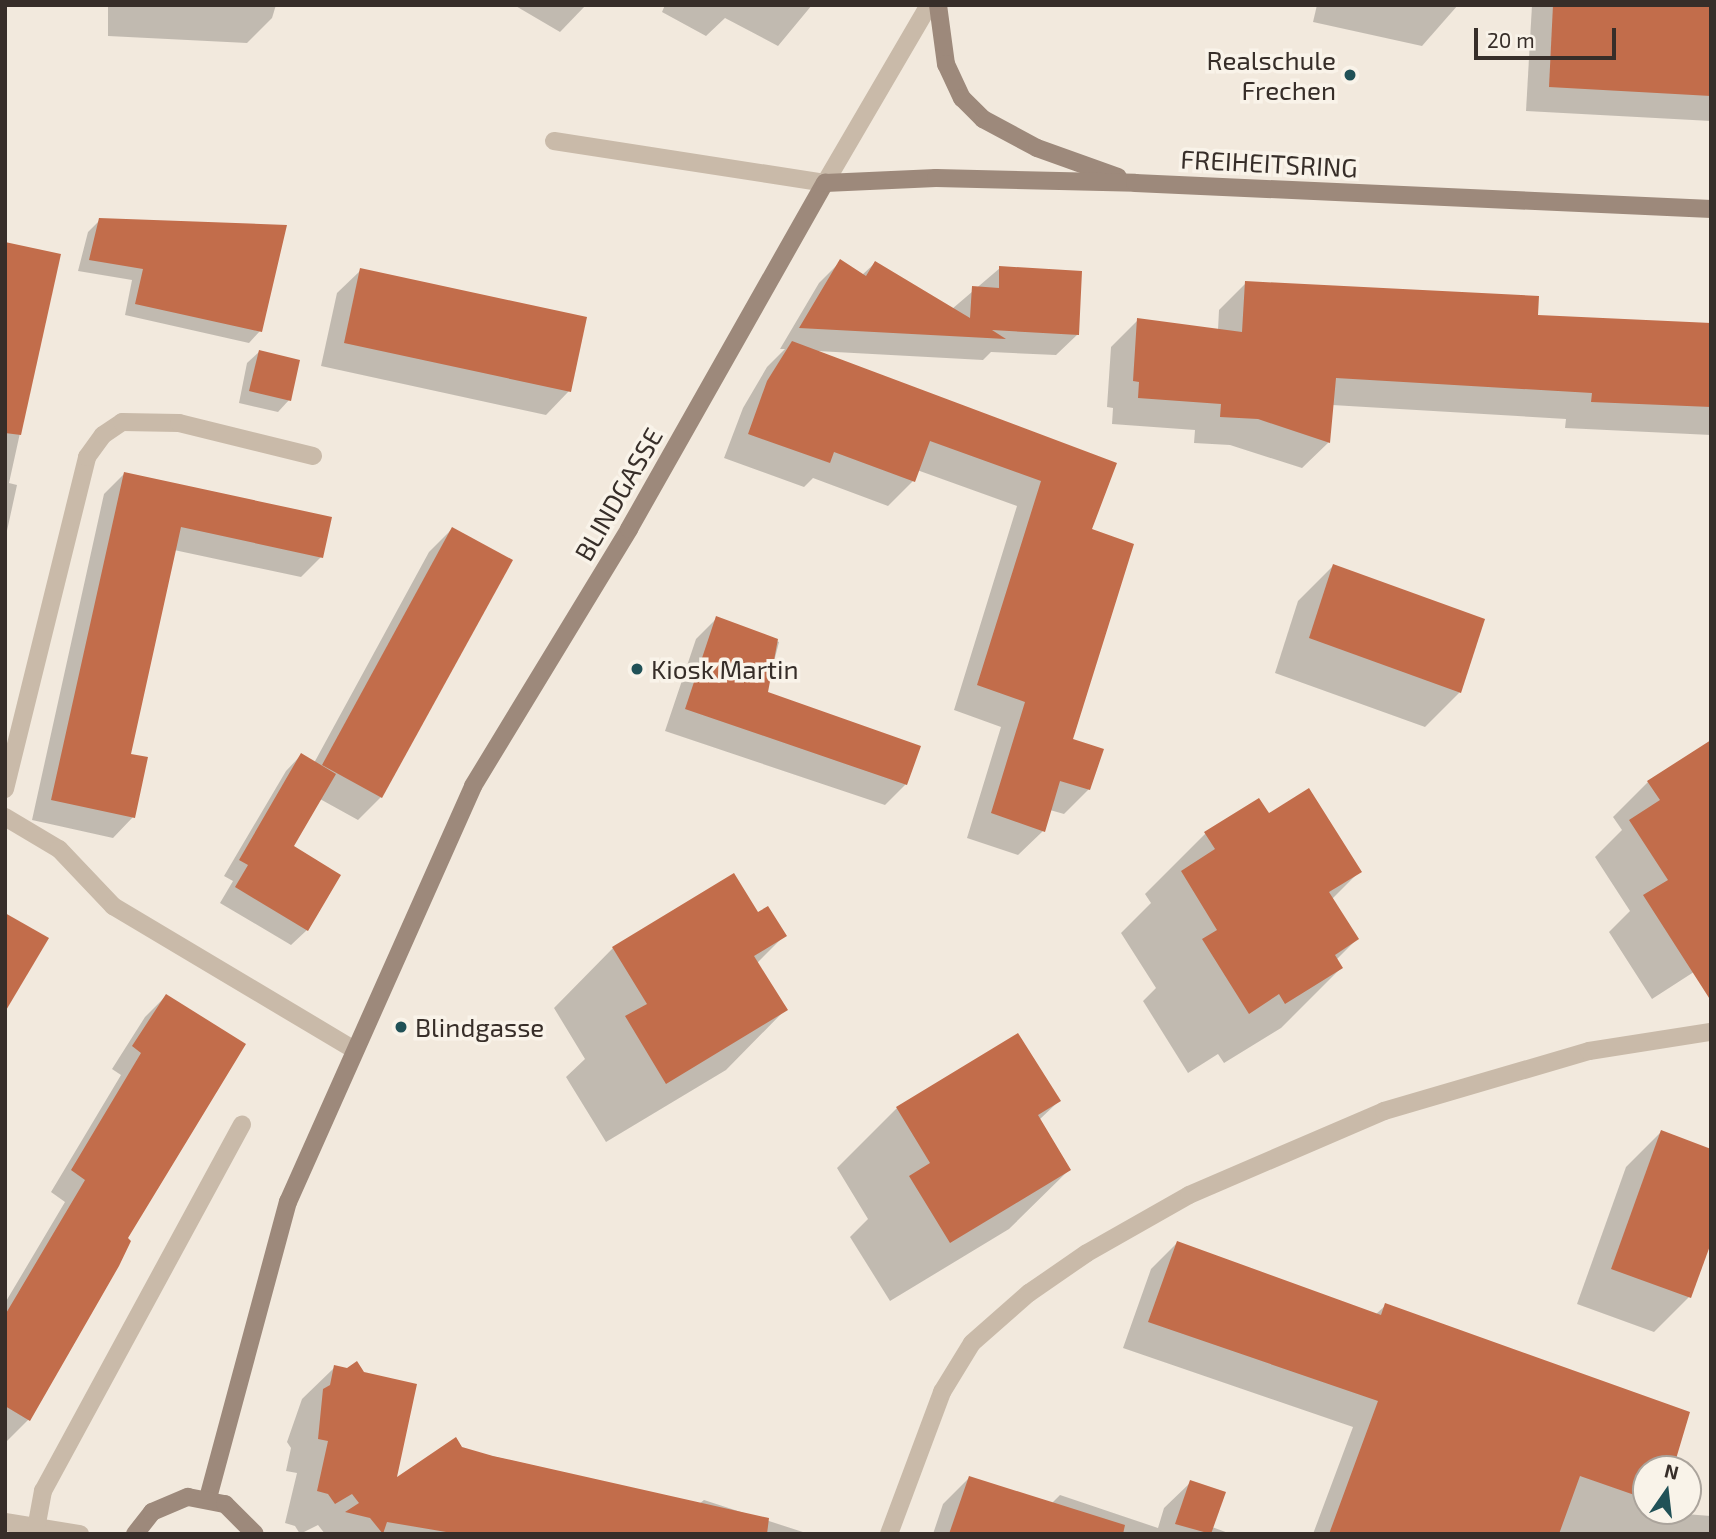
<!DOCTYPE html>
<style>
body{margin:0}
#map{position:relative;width:1716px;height:1539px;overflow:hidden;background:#f2e9dd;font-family:"Exo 2",sans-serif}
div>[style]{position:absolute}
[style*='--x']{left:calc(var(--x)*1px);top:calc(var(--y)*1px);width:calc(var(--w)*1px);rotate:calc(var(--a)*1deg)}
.shadow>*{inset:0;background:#0003}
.building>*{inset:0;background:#c26d4b}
.minor>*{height:18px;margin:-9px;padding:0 9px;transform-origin:9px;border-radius:9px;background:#c9baa9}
.secondary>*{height:18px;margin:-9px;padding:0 9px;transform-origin:9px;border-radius:9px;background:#9d897b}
.dots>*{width:19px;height:19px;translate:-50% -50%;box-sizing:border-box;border:4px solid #f9f3e9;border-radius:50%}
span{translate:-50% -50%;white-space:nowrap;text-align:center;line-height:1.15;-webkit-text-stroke:7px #f9f3e9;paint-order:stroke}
.poi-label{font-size:26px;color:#372e29}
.right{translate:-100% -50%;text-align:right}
.left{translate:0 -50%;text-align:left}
.street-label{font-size:26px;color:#372e29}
.frame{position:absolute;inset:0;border:7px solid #372e29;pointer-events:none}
.north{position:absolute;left:1632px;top:1455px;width:70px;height:70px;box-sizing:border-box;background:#f9f3e9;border:2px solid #aba49c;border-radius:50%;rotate:14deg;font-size:19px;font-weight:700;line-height:28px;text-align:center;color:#372e29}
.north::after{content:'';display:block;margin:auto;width:24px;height:32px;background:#205157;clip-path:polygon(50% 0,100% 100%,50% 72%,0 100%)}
.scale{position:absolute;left:1474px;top:28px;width:142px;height:32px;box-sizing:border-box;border:4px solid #372e29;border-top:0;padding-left:9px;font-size:21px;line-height:24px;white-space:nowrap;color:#372e29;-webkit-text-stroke:5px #f9f3e9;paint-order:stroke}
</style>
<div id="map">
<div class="shadow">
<i style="clip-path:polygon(276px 5px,272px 18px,247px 43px,108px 36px,108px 5px)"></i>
<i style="clip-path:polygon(514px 5px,586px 5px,560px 32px)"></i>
<i style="clip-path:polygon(665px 5px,812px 5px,778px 46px,725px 18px,706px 36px,662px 12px)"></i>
<i style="clip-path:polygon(1317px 5px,1458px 5px,1422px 46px,1313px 22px)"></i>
<i style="clip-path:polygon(1532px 5px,1711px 5px,1711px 121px,1526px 111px)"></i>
<i style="clip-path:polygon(100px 220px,260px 331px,249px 343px,125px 315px,132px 280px,78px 271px,88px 232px)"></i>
<i style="clip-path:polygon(5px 244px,59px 256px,9px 483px,17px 485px,5px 540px)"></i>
<i style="clip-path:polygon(840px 262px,862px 275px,875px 263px,952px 309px,1000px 268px,1078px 334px,1056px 355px,991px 352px,983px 360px,817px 351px,1114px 464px,1089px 530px,1071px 740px,1089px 789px,1064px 814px,1050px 810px,1043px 831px,1018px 855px,967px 838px,1001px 727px,954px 710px,1017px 506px,917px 470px,913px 481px,888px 506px,813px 478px,804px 487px,724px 458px,743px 408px,767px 367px,785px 349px,780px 349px,819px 283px)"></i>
<i style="clip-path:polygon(361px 270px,569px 391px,546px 415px,321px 366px,337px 293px)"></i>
<i style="clip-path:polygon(1246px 283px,1536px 316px,1711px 324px,1711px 435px,1565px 428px,1566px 419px,1332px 405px,1329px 442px,1302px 468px,1230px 445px,1194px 443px,1195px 430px,1112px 424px,1113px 408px,1107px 407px,1111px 347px,1138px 320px,1218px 330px,1219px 310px)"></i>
<i style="clip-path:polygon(259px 352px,289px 400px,278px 412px,239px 403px,247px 363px)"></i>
<i style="clip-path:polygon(124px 474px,321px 557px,301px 577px,174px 550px,129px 755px,133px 817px,113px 838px,32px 820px,104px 494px)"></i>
<i style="clip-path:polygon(452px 529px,381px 797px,358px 820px,320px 799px,291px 847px,307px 930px,291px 945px,220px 903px,233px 881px,224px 876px,286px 771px,301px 755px,314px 763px,429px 552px)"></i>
<i style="clip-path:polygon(1333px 566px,1460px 692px,1425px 727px,1275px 673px,1298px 601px)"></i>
<i style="clip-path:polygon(717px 618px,779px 642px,766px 693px,906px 784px,885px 805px,665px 731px,696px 639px)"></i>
<i style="clip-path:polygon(1709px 743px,1700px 968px,1652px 999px,1609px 932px,1630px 911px,1595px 857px,1622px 830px,1613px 817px,1648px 782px)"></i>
<i style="clip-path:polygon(1268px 816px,1360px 871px,1332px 899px,1357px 939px,1336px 960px,1341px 968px,1281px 1028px,1224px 1063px,1218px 1054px,1188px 1073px,1143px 1001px,1156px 988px,1121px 933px,1151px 903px,1145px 894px,1205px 834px)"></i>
<i style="clip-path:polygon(757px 914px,784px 936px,757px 963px,785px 1010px,726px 1070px,606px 1142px,566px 1077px,585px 1059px,554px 1008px,613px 948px)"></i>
<i style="clip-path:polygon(166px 996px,125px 1239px,28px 1420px,7px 1441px,5px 1303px,65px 1202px,51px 1192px,121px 1075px,112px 1069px,145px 1017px)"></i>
<i style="clip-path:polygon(1059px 1101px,1039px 1120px,1069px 1170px,1009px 1229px,890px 1301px,850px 1237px,868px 1219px,837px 1168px,897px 1108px)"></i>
<i style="clip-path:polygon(1661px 1132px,1689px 1297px,1654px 1332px,1577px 1304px,1626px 1167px)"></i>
<i style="clip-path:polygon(1177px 1243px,1375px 1315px,1386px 1305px,1670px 1469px,1646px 1469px,1646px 1511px,1711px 1516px,1711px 1534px,1313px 1534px,1353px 1427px,1123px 1348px,1151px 1269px)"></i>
<i style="clip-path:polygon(335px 1367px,394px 1481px,461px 1449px,699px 1504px,704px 1500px,809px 1534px,325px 1534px,318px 1525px,300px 1534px,295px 1526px,285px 1523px,297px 1473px,286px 1471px,291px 1448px,287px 1442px,302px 1399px)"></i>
<i style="clip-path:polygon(969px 1478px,1051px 1504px,1060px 1495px,1158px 1528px,1164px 1508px,1191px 1482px,1212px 1527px,1231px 1534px,933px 1534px,943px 1504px)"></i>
</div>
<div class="building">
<i style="clip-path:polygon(1553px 5px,1711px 5px,1711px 96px,1549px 87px)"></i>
<i style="clip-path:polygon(99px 218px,287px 225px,262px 332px,135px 304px,143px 269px,89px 260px)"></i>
<i style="clip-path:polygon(5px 242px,61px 254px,21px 435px,5px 433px)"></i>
<i style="clip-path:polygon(840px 259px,866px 276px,875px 261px,970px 318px,972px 286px,999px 288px,999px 266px,1082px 271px,1079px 335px,992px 330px,1006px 339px,799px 328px)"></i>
<i style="clip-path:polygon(360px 268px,587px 317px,571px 392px,344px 343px)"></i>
<i style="clip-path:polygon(1245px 281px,1539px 296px,1538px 315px,1711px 323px,1711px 407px,1591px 402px,1592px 393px,1336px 378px,1330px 443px,1258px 419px,1220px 417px,1221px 404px,1138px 398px,1139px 382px,1133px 381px,1137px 318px,1242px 332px)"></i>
<i style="clip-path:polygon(792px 341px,1117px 463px,1092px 529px,1134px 544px,1073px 739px,1104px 749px,1090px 790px,1060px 781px,1045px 832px,991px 813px,1025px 702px,977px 685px,1041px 481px,930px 441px,915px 482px,834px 452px,830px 463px,748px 434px,767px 381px)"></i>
<i style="clip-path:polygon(259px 350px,300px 360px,291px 401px,249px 391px)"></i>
<i style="clip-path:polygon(124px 472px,332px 517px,323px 558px,181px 527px,131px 754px,148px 757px,135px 818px,51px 800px)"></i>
<i style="clip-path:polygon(452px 527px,513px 560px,382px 798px,322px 765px)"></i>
<i style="clip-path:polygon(1333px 564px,1485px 619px,1461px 693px,1309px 638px)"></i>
<i style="clip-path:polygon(716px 616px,778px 639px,768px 692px,921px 746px,907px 785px,685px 709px)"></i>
<i style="clip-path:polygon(1711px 740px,1711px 1001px,1643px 895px,1668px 880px,1629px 820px,1660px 800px,1647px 781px)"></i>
<i style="clip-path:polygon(301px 753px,336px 774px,294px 846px,341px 875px,308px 931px,235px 887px,248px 865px,239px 860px)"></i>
<i style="clip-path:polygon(1309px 788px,1362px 872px,1329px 892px,1359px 939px,1335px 955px,1343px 968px,1285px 1004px,1279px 994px,1249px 1014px,1202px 939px,1217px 930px,1181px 871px,1215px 849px,1204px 832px,1259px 798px,1269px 813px)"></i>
<i style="clip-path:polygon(734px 873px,758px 912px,768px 906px,787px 936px,754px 956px,788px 1010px,666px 1084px,625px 1016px,647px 1004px,612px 947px)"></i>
<i style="clip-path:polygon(5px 913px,49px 938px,5px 1012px)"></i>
<i style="clip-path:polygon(166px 994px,246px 1044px,128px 1238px,131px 1241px,119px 1266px,30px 1421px,5px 1406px,5px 1315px,85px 1180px,71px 1170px,141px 1053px,132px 1046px)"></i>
<i style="clip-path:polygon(1018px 1033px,1061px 1101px,1038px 1115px,1071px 1170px,950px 1243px,909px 1176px,930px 1163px,896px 1107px)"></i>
<i style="clip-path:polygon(1661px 1130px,1711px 1149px,1711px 1243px,1691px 1298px,1611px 1269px)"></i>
<i style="clip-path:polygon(1177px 1241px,1381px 1315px,1385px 1303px,1690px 1412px,1673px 1469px,1646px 1469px,1646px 1499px,1580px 1476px,1559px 1534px,1329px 1534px,1378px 1401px,1148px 1322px)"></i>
<i style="clip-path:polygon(357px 1361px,364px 1372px,417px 1384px,397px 1477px,456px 1437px,462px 1447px,493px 1456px,769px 1518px,767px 1534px,458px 1534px,387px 1522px,383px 1534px,370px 1518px,345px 1512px,359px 1503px,352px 1494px,335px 1504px,328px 1494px,317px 1491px,328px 1441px,318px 1439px,323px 1389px,330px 1385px,334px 1365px,347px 1368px)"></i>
<i style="clip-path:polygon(969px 1476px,1125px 1525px,1123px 1534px,949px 1534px)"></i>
<i style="clip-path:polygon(1190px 1480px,1226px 1492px,1211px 1534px,1175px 1524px)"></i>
</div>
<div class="minor">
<i style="--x:554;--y:141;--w:274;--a:8.8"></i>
<i style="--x:825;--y:183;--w:206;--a:-59.7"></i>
<i style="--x:5;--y:789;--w:342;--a:-76.1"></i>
<i style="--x:87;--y:457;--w:27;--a:-54"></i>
<i style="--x:103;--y:435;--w:23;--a:-34"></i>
<i style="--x:122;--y:422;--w:57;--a:1"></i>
<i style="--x:179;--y:423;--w:138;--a:13.8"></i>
<i style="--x:5;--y:817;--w:63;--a:30.7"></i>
<i style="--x:59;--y:849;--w:79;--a:46.5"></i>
<i style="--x:113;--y:906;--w:279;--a:30.8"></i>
<i style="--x:5;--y:1522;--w:76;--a:9.1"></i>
<i style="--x:35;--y:1534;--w:44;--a:-79.5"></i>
<i style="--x:43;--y:1491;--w:417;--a:-61.5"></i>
<i style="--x:889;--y:1534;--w:152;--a:-69.5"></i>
<i style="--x:942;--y:1392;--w:57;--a:-58.5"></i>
<i style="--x:972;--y:1343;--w:76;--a:-41.3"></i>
<i style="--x:1029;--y:1293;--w:70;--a:-34.6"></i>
<i style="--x:1087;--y:1253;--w:117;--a:-29.6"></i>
<i style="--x:1189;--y:1195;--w:212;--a:-23.3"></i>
<i style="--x:1384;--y:1111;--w:214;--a:-16.3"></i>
<i style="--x:1589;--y:1051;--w:123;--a:-8.9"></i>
</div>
<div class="secondary">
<i style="--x:938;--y:5;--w:60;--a:82.3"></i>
<i style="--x:946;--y:64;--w:38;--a:65"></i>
<i style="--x:962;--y:98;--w:30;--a:45"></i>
<i style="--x:983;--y:119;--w:61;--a:28.2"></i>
<i style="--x:1037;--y:148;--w:86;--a:19.7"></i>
<i style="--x:208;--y:1498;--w:307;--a:-74.9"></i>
<i style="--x:288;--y:1202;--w:455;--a:-66"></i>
<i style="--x:473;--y:786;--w:301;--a:-58.7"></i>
<i style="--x:629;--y:529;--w:398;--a:-60.5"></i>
<i style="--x:825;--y:183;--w:111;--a:-2.6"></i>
<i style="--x:936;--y:178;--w:199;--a:1.4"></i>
<i style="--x:1135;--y:183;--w:577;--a:2.58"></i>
<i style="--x:135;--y:1534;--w:28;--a:-52"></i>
<i style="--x:152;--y:1512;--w:39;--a:-23"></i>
<i style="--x:188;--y:1497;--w:38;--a:11"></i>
<i style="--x:225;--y:1504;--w:42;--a:45"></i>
</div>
<div class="dots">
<i style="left:1350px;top:75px;background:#205157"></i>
<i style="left:637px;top:669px;background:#205157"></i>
<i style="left:401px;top:1027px;background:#205157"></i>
</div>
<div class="poi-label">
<span class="right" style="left:1336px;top:75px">Realschule<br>Frechen</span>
<span class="left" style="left:651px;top:669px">Kiosk Martin</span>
<span class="left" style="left:415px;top:1027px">Blindgasse</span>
</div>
<div class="street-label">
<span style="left:1269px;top:163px;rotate:3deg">FREIHEITSRING</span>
<span style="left:618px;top:494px;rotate:-60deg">BLINDGASSE</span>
</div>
<div class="frame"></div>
<div class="north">N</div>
<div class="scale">20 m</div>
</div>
